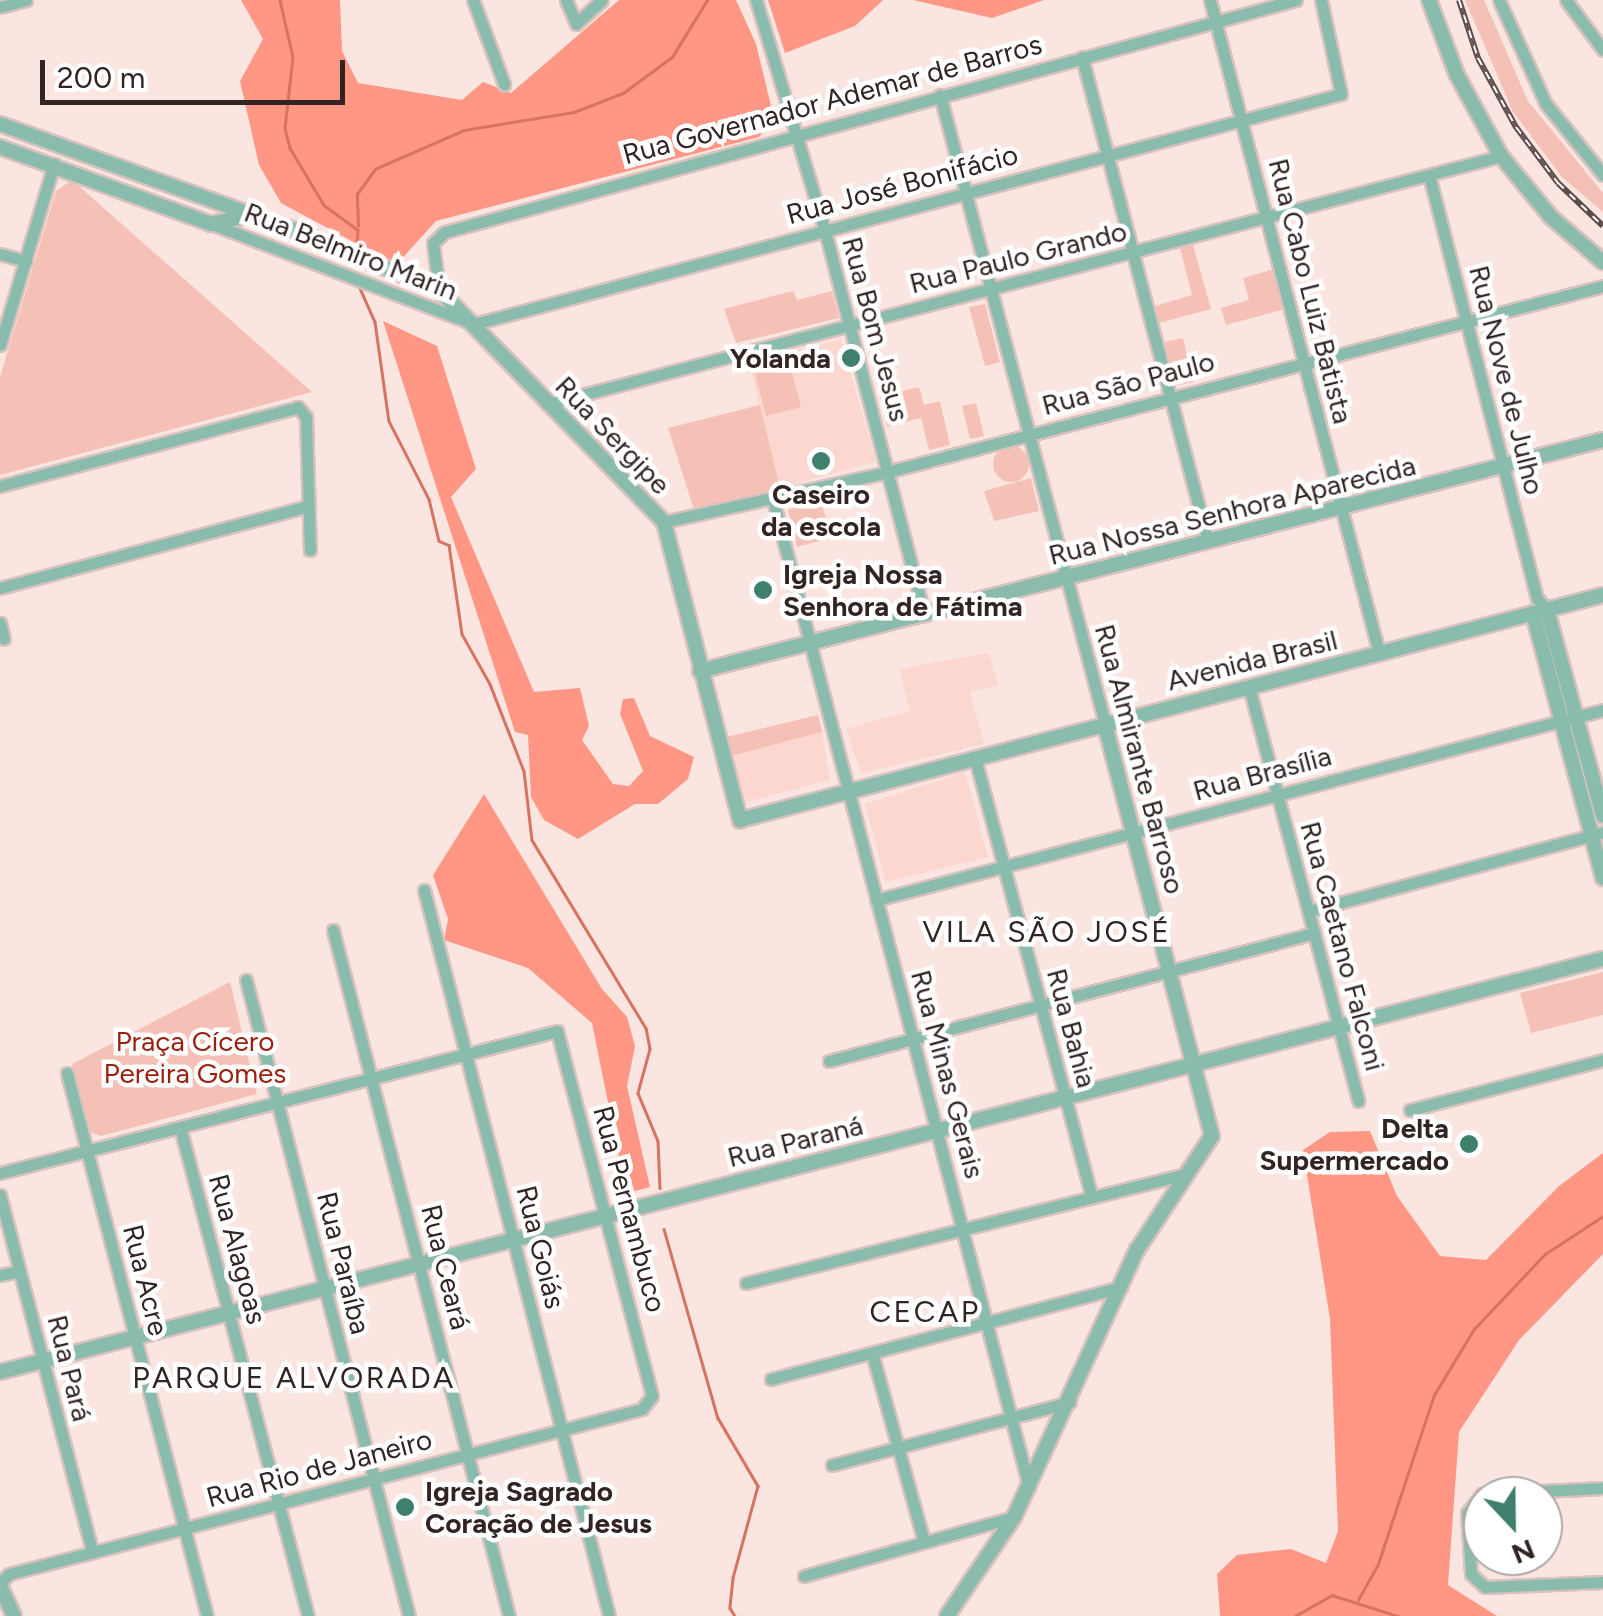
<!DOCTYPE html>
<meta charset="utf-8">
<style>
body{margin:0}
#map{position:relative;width:1603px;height:1616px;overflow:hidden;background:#fbe5e0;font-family:Figtree,sans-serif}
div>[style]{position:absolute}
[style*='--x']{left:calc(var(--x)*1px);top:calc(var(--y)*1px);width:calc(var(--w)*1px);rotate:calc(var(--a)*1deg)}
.built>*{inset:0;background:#fbd7d0}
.green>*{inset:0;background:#f5c1b6}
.round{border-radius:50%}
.forest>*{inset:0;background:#ff9784}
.stream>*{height:2.5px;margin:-1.25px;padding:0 1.25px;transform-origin:1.25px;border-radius:1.25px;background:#d77361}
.roads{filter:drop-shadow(2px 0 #d7c2be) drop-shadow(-2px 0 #d7c2be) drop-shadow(0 2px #d7c2be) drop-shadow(0 -2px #d7c2be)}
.minor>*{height:11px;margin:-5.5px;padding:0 5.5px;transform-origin:5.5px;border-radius:5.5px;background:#8abcad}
.tertiary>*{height:14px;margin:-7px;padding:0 7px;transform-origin:7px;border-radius:7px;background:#8abcad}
.rail>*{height:6px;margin-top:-3px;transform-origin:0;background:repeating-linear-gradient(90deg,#fff 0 8px,#5c4c4a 0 16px);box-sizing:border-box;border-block:2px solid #5c4c4a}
.dots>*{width:28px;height:28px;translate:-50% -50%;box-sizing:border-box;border:5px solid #fff;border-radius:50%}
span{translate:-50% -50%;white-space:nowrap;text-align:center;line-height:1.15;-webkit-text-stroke:9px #fff;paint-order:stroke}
.street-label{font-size:28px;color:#322422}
.poi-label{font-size:28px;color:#322422;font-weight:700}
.right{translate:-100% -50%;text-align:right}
.left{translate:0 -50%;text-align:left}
.park-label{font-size:28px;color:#9a2110}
.neighbourhood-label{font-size:30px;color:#322422;letter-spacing:2.5px}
.north{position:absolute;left:1463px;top:1476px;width:100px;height:100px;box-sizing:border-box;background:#fff;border:2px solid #ada7a7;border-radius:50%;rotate:158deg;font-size:28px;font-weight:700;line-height:40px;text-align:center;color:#322422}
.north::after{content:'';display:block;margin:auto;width:35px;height:45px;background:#3f7f6d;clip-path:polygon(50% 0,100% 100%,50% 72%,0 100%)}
.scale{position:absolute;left:40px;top:60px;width:305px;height:45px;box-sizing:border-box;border:5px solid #322422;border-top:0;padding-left:12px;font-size:30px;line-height:35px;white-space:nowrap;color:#322422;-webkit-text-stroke:8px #fff;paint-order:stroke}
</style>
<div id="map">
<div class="built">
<i style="clip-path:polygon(841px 339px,876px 462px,780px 488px,749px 362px)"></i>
<i style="clip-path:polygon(989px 653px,998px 685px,970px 692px,984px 744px,861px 773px,846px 729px,910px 711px,899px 669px)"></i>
<i style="clip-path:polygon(822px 732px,830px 780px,746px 802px,731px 756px)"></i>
<i style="clip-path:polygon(965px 772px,988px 857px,886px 882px,865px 804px)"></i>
</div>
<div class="green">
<i style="clip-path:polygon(1465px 0,1484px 0,1528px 101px,1603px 193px,1603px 212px,1562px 177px,1513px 112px)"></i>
<i style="clip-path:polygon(72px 180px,312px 392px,0 475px,0 377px,56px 191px)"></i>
<i style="clip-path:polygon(1193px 245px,1211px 309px,1159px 323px,1155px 306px,1192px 295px,1180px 248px)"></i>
<i style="clip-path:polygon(1274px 269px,1285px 309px,1226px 325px,1221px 308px,1249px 300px,1243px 278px)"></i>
<i style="clip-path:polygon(793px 291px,797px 300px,832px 291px,839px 318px,736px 343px,724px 309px)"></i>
<i style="clip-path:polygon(985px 304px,1000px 362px,985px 366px,969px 307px)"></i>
<i style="clip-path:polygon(1183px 338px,1193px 382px,1175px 386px,1165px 342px)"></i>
<i style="clip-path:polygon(790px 365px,801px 407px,766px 416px,755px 374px)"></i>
<i style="clip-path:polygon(919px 387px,924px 405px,940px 401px,950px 445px,929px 450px,921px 418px,887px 427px,880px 396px)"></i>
<i style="clip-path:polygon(976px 403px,984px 436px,970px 439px,962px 406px)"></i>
<i style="clip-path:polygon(760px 405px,780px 488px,694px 510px,668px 428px)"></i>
<i class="round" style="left:993px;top:446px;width:36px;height:36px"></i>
<i style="clip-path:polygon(1031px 478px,1039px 511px,994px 521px,984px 491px)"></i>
<i style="clip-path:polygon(820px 497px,831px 538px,797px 547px,788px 510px)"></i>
<i style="clip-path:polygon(818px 715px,822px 732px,731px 756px,726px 737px)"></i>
<i style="clip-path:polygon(1603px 972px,1603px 1015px,1531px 1033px,1520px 993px)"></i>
<i style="clip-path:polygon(230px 982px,257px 1094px,101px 1136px,90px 1132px,72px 1064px)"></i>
</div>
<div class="forest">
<i style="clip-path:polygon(241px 0,340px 0,342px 51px,358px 83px,462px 100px,483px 82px,511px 93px,619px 0,736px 0,756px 44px,774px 118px,759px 137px,436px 221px,396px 265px,281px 203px,259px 165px,240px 81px,263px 39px)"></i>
<i style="clip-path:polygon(768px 0,883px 0,855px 26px,785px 53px)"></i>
<i style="clip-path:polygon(913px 0,1044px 0,992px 18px)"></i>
<i style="clip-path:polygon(383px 321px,437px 346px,476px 469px,451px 497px,534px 692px,580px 688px,589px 726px,582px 740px,613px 784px,629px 786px,643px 771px,620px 714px,623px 699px,634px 698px,650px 736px,694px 757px,688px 779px,658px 804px,635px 804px,578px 839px,544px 820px,531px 797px,528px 735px,515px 732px)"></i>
<i style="clip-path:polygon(484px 794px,602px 989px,627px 1017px,635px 1046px,627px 1086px,650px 1187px,617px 1196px,619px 1157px,592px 1023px,528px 968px,444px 940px,448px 919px,433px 875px)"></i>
<i style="clip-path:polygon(1370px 1131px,1397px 1196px,1440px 1256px,1486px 1260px,1559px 1186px,1603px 1153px,1603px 1254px,1519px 1340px,1459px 1432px,1448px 1585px,1497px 1616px,1220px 1616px,1217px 1574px,1237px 1555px,1291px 1549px,1326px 1563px,1338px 1531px,1330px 1319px,1303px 1150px,1330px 1132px)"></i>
</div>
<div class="stream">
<i style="--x:280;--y:0;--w:58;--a:77.2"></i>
<i style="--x:293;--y:57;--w:71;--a:96.4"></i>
<i style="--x:285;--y:128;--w:21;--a:76"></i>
<i style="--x:290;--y:148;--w:66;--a:59.2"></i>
<i style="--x:324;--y:205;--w:42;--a:36.3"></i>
<i style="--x:358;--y:230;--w:18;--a:93"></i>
<i style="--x:358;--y:226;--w:32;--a:-92"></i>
<i style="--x:357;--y:194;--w:31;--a:-54"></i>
<i style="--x:375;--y:169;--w:97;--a:-23.7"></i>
<i style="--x:464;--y:130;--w:111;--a:-9.3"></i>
<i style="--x:574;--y:112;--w:53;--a:-21.2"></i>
<i style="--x:623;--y:93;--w:61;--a:-36.3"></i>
<i style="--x:672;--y:57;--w:67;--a:-58.4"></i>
<i style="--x:359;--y:286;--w:39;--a:66"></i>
<i style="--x:375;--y:322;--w:100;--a:82"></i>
<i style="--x:389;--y:421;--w:88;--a:62.9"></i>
<i style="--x:429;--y:499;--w:43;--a:76.6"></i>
<i style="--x:439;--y:541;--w:11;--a:22"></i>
<i style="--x:449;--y:545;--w:90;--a:81.7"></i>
<i style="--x:462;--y:634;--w:57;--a:60.8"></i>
<i style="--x:490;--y:684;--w:93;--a:68.7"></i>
<i style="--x:524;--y:771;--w:69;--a:83.4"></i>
<i style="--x:532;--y:840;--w:220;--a:58.8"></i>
<i style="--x:646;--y:1028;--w:21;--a:79"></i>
<i style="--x:650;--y:1049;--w:46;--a:105.3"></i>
<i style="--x:638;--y:1093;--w:52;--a:67.4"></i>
<i style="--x:658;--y:1141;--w:47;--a:87.6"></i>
<i style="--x:664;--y:1229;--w:197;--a:74.1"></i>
<i style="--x:718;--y:1418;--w:79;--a:59.5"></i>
<i style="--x:758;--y:1486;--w:95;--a:105.2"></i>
<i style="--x:733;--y:1578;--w:30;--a:96"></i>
<i style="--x:730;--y:1608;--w:9;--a:58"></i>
<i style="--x:1358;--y:1600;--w:41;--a:-60.9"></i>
<i style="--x:1378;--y:1564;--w:178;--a:-71.7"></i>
<i style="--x:1434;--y:1395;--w:77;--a:-58.8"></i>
<i style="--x:1474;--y:1329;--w:103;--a:-46.6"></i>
<i style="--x:1545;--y:1254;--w:69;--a:-33.2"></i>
<i style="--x:1295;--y:1616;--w:43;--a:-29.6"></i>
<i style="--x:1332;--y:1595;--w:69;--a:17.7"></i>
</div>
<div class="roads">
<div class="minor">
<i style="--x:473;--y:0;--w:90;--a:69.7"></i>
<i style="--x:566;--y:0;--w:26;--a:67"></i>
<i style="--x:576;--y:24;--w:35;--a:-43"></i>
<i style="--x:756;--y:0;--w:241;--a:73.4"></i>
<i style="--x:825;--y:231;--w:397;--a:75.5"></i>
<i style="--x:1210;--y:0;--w:675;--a:75.49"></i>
<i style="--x:1499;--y:0;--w:114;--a:65.7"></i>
<i style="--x:1546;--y:104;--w:91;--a:51.2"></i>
<i style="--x:1566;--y:0;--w:62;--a:53.5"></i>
<i style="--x:0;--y:7;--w:27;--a:-15"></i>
<i style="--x:1082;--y:57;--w:501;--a:75.44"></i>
<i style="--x:940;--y:95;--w:650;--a:75.3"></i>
<i style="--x:1429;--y:175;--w:437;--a:75.7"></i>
<i style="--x:1537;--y:598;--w:16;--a:50"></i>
<i style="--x:212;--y:224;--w:280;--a:20.9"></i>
<i style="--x:474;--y:324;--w:897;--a:-14.86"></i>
<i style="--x:1341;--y:94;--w:96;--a:-102"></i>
<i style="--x:0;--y:254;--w:27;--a:15"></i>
<i style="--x:439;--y:290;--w:47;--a:-97.3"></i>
<i style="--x:433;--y:243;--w:16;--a:-43"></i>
<i style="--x:445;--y:232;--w:882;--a:-15.25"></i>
<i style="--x:0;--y:345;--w:189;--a:-73.4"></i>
<i style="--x:547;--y:404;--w:986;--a:-14.57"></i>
<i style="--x:0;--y:486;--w:308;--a:-14.8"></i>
<i style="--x:298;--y:407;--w:13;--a:51"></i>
<i style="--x:306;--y:417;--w:133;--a:88.3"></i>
<i style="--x:773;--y:500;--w:1020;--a:75.46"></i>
<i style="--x:664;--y:522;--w:229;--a:-12.6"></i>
<i style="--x:887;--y:472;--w:740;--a:-14.56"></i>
<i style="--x:0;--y:588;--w:319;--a:-14.9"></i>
<i style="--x:0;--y:623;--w:16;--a:76"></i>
<i style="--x:1249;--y:687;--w:428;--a:75.2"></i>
<i style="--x:975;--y:758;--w:452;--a:75.1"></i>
<i style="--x:424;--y:890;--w:749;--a:75.7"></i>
<i style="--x:876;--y:900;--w:751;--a:-14.65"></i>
<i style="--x:1309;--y:911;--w:304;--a:-15"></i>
<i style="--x:333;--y:930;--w:708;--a:75.61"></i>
<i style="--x:246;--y:980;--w:657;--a:75.63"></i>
<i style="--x:829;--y:1061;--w:502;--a:-14.78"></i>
<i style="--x:67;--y:1073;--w:561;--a:75.54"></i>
<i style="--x:1410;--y:1110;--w:199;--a:-14.5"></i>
<i style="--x:180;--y:1127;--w:505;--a:75.33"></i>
<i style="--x:0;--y:1173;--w:575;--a:-14.3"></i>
<i style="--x:557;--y:1031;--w:377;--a:75.4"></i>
<i style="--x:652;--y:1396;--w:16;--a:128"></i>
<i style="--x:642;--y:1409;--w:654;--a:165.39"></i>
<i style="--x:9;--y:1574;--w:13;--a:135"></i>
<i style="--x:0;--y:1195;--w:369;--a:75.5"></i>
<i style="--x:0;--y:1275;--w:20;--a:-11"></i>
<i style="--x:746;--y:1283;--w:454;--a:-13.9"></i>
<i style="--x:872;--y:1353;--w:196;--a:74.6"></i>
<i style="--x:771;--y:1379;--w:362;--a:-14.7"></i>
<i style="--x:832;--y:1465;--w:246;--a:-14.8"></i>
<i style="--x:1603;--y:1488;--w:121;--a:177.2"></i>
<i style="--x:1482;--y:1494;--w:24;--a:128"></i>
<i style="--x:1467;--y:1513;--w:61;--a:86.2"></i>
<i style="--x:1471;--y:1574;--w:19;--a:43"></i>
<i style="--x:1485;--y:1587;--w:118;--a:-2.4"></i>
<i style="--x:804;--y:1576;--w:218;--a:-15.7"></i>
</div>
<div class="tertiary">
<i style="--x:1429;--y:0;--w:80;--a:69.5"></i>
<i style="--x:1457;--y:75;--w:92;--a:61.5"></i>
<i style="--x:1501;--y:156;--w:79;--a:50.7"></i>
<i style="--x:1551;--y:217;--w:69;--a:40.9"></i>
<i style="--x:0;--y:124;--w:313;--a:19.8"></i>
<i style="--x:294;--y:230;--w:157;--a:22.5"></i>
<i style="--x:439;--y:290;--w:323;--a:45.9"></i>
<i style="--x:664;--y:522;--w:308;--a:75.7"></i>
<i style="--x:740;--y:820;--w:892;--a:-14.61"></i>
<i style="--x:0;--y:147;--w:225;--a:20"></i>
<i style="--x:211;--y:224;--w:35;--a:-13"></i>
<i style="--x:1547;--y:610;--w:213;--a:74.8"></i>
<i style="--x:1533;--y:613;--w:274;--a:75.2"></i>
<i style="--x:700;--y:671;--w:932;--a:-14.35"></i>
<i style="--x:0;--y:1372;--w:1655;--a:-14.45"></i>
<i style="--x:0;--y:1586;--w:33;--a:65"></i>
<i style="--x:947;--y:1616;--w:120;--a:-55.9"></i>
<i style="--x:1014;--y:1517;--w:294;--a:-65.3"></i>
<i style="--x:1137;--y:1250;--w:136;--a:-56.7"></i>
<i style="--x:1212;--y:1136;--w:426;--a:-104.6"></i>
</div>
</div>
<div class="rail">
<i style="--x:1459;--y:0;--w:61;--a:71.9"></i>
<i style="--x:1478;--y:58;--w:79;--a:61.2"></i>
<i style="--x:1516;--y:127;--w:70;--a:53.1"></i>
<i style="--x:1558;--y:183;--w:62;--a:43.7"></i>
</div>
<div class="dots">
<i style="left:851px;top:358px;background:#3f7f6d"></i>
<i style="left:821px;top:461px;background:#3f7f6d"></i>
<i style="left:763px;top:590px;background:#3f7f6d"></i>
<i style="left:1469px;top:1144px;background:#3f7f6d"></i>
<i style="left:405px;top:1507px;background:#3f7f6d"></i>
</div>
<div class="street-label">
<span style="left:832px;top:99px;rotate:-15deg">Rua Governador Ademar de Barros</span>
<span style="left:902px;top:184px;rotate:-15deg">Rua José Bonifácio</span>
<span style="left:351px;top:251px;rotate:21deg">Rua Belmiro Marin</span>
<span style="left:1018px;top:257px;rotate:-14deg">Rua Paulo Grando</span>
<span style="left:1311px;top:291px;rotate:76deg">Rua Cabo Luiz Batista</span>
<span style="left:876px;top:329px;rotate:75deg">Rua Bom Jesus</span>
<span style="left:1507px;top:380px;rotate:76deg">Rua Nove de Julho</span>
<span style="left:1128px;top:383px;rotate:-15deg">Rua São Paulo</span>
<span style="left:613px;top:435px;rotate:46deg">Rua Sergipe</span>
<span style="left:1232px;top:510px;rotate:-14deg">Rua Nossa Senhora Aparecida</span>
<span style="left:1252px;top:660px;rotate:-14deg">Avenida Brasil</span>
<span style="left:1140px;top:759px;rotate:75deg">Rua Almirante Barroso</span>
<span style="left:1262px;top:773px;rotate:-15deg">Rua Brasília</span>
<span style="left:1343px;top:946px;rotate:75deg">Rua Caetano Falconi</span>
<span style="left:1072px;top:1028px;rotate:75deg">Rua Bahia</span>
<span style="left:948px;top:1074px;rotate:75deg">Rua Minas Gerais</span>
<span style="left:795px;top:1141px;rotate:-14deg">Rua Paraná</span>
<span style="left:630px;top:1209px;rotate:75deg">Rua Pernambuco</span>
<span style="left:541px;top:1247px;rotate:76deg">Rua Goiás</span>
<span style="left:238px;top:1249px;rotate:75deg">Rua Alagoas</span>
<span style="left:344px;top:1263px;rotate:76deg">Rua Paraíba</span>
<span style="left:446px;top:1267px;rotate:76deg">Rua Ceará</span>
<span style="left:146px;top:1280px;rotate:76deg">Rua Acre</span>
<span style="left:70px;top:1368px;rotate:76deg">Rua Pará</span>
<span style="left:319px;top:1468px;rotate:-15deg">Rua Rio de Janeiro</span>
</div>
<div class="poi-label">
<span class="right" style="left:831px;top:358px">Yolanda</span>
<span style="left:821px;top:510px">Caseiro<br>da escola</span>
<span class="left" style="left:783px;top:590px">Igreja Nossa<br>Senhora de Fátima</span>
<span class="right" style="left:1449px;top:1144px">Delta<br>Supermercado</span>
<span class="left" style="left:425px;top:1507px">Igreja Sagrado<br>Coração de Jesus</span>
</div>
<div class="park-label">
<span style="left:195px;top:1057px">Praça Cícero<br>Pereira Gomes</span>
</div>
<div class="neighbourhood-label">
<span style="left:1047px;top:932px">VILA SÃO JOSÉ</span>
<span style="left:925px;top:1312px">CECAP</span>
<span style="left:294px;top:1378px">PARQUE ALVORADA</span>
</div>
<div class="north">N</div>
<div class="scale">200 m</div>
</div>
